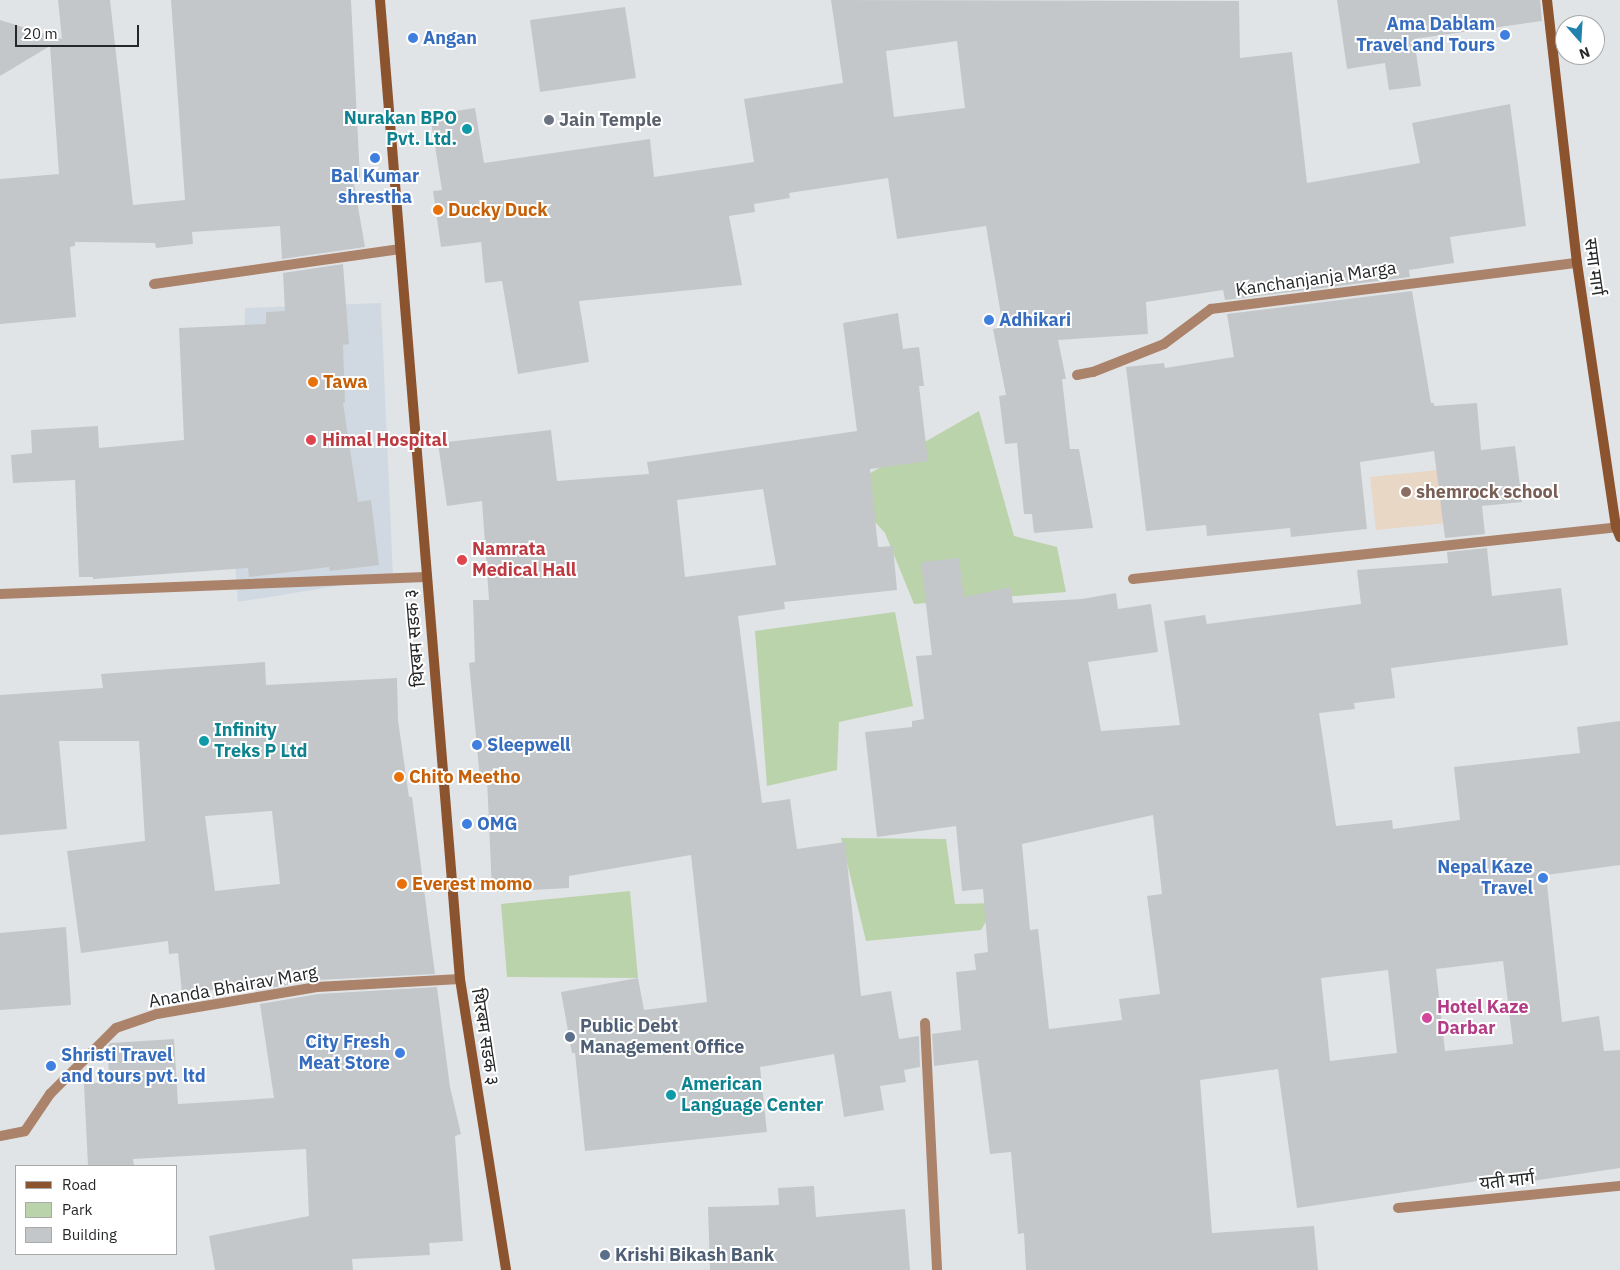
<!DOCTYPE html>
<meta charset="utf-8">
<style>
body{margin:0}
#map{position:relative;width:1620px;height:1270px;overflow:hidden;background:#e1e4e7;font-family:"IBM Plex Sans","Noto Sans Devanagari",sans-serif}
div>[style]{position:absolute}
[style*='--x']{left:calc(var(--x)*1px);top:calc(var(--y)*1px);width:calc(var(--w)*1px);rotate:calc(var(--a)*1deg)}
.built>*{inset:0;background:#d0d9e1}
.education>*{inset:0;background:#e9d7c6}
.green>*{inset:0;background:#bbd3aa}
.building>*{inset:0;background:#c4c7c9}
.lane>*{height:10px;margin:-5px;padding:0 5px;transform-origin:5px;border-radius:5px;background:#ab836b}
.street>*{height:10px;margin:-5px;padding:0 5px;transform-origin:5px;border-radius:5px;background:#ab836b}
.secondary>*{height:10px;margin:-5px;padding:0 5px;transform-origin:5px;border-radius:5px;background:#8c532f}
.dots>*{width:14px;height:14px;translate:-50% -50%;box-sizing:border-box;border:2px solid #fff;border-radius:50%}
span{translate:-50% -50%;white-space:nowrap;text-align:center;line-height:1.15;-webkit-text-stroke:4px #fff;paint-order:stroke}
.shop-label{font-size:18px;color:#366cbe;font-weight:700}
.right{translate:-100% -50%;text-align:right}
.left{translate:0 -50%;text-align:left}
.culture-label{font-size:18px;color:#0d838f;font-weight:700}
.worship-label{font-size:18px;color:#5b616d;font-weight:700}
.food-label{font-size:18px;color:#c56008;font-weight:700}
.street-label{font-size:18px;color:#262728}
.health-label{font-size:18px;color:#be3a42;font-weight:700}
.education-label{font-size:18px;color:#785e54;font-weight:700}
.hotel-label{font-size:18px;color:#b23c85;font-weight:700}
.service-label{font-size:18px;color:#4e5e75;font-weight:700}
.legend{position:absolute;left:15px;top:1165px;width:162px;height:90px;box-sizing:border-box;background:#fff;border:1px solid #a8a9a9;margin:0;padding:6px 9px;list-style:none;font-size:15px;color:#262728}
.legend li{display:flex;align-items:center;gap:10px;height:25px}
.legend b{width:25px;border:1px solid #a8a9a9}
.north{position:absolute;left:1555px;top:15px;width:50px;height:50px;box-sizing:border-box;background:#fff;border:1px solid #a8a9a9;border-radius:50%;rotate:161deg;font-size:14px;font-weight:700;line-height:20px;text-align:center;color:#262728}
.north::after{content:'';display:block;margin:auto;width:18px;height:22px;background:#2082ad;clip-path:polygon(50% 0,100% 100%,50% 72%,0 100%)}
.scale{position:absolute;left:15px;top:25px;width:124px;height:22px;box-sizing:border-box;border:2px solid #262728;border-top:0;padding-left:6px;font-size:15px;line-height:18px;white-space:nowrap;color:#262728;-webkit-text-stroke:4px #fff;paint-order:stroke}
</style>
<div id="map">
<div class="built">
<i style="clip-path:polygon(381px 303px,393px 577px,238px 602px,226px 457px,242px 422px,245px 308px)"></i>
</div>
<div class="education">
<i style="clip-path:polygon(1437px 470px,1478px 520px,1376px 530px,1370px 477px)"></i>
</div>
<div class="green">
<i style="clip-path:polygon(979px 411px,1014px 536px,1057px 547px,1066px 592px,914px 604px,885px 533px,844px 488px)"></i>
<i style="clip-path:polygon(895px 612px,913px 706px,839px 722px,837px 770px,767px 786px,755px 631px)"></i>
<i style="clip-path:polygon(841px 838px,946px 839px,955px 904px,997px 903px,981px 930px,866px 941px)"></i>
<i style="clip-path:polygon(630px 891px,638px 978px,507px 977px,501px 904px)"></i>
</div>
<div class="building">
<i style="clip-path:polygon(58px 0,110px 0,133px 205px,185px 200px,171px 0,351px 0,360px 178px,353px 178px,365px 247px,282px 259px,280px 226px,192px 232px,193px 244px,156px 248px,155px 243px,75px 242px,75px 246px,70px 247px,76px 317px,0 324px,0 179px,59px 174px,50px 46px,0 76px,0 20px,62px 39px)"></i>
<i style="clip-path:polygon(evenodd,831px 0,1239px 1px,1240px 58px,1292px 52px,1307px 183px,1420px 163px,1412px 123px,1510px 104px,1526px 226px,1450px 237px,1454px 263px,1409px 270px,1410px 277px,1225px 300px,1223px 290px,1146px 302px,1148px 334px,1058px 340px,1066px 379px,1062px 379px,1070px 449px,1079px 449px,1093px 528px,1034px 533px,1032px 514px,1024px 514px,1017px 443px,1005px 444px,999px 396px,1006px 395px,993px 329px,1003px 327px,986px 226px,897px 239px,888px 178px,789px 193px,790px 198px,754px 204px,755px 212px,729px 216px,742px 285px,579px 301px,589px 362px,518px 374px,502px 281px,485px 283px,481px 242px,441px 247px,433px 191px,442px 190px,430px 115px,475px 108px,484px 163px,650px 139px,654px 177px,754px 162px,744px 99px,843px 83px,831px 0,957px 41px,965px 108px,894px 117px,886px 51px,957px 41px)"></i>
<i style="clip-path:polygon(1337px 0,1540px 0,1542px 21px,1414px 39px,1421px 86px,1389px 90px,1385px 63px,1347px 69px)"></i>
<i style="clip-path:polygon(625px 7px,636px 78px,540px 92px,530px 20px)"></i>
<i style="clip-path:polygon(343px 264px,349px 344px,343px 345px,345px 402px,343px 403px,358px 502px,371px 500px,379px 565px,330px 571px,329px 567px,249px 577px,248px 568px,93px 579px,93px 577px,79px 577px,75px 480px,13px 483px,11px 455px,32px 453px,31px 430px,98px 426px,99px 448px,184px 440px,179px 328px,266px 324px,266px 312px,285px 311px,283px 273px)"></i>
<i style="clip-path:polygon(1412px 291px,1431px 403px,1434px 403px,1434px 406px,1477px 403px,1481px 450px,1515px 446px,1522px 502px,1482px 506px,1485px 534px,1445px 538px,1434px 451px,1360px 462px,1367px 529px,1291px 537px,1290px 528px,1207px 536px,1206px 525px,1146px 531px,1126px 367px,1164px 363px,1165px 368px,1234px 357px,1227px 314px)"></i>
<i style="clip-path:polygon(evenodd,898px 313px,903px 349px,919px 347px,924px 386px,919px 386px,928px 461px,870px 469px,878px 547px,893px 546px,897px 590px,784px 602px,785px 609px,738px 616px,762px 803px,790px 799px,797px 849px,845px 842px,861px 996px,891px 991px,899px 1039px,919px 1036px,920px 1067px,904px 1070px,906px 1082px,880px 1086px,884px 1110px,844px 1117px,834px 1054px,760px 1067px,767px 1132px,585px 1151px,575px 1053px,572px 1053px,561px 992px,638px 978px,644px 1010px,707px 1002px,691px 855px,569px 876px,569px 888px,492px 892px,487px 779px,480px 779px,469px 663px,475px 662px,473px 600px,489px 600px,482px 501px,447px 506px,438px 443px,551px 430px,557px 481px,649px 474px,647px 462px,857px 431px,843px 323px,898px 313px,763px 489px,776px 565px,685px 577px,677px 500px,763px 489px)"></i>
<i style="clip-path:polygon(evenodd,1487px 548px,1492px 596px,1561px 588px,1568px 645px,1391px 668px,1395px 698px,1354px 703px,1355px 709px,1319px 713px,1336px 826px,1392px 820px,1393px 829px,1460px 820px,1454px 767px,1580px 753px,1577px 727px,1620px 721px,1620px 865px,1546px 875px,1562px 1022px,1599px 1016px,1604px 1051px,1620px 1050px,1620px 1168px,1525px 1182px,1525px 1174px,1297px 1208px,1278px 1069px,1200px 1080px,1212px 1233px,1314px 1226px,1318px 1270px,1026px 1270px,1024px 1233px,1018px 1234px,1011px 1152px,990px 1154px,978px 1060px,934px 1066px,932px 1034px,961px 1030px,956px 972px,976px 970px,974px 954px,988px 952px,983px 889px,962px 891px,956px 826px,877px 837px,865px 732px,912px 727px,912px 721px,924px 719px,916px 656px,932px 655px,921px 562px,959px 558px,964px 597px,1010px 587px,1013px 603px,1082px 599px,1116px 593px,1118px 609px,1151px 604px,1158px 652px,1088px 662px,1101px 731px,1180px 725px,1164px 621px,1205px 615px,1207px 624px,1361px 604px,1357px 570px,1448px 563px,1447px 552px,1487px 548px,1153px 815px,1162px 894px,1147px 896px,1160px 994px,1119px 999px,1122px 1020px,1049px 1029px,1038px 929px,1030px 930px,1022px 844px,1153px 815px,1487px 548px,1503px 961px,1513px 1044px,1445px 1051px,1436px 969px,1503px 961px,1487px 548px,1388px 970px,1397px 1053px,1330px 1061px,1321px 978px,1388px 970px)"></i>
<i style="clip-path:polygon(evenodd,265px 662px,266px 685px,397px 678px,398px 720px,409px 797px,412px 797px,435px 974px,317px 980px,258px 990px,257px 986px,182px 993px,178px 953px,169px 954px,168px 941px,81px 953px,67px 851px,145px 841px,139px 741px,59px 741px,67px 829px,0 835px,0 695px,103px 688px,101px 674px,265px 662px,272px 811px,280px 884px,215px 891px,205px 816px,272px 811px)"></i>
<i style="clip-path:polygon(66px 927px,71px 1005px,0 1010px,0 933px)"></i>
<i style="clip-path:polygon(437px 987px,450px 1087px,461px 1134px,455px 1136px,463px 1241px,429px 1243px,430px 1255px,352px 1259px,353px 1270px,215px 1270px,209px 1236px,309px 1216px,306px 1149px,133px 1159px,134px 1166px,88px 1166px,84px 1084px,109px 1082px,108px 1046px,110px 1043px,174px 1039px,178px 1104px,274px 1098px,260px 1004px,318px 994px)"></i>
<i style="clip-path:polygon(814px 1186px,816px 1217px,905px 1209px,910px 1270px,710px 1270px,708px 1207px,779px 1205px,778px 1188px)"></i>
</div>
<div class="lane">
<i style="--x:154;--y:284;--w:247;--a:-8.1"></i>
</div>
<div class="street">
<i style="--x:1077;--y:375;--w:16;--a:-11"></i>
<i style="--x:1093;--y:372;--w:76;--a:-21.5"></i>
<i style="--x:1164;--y:344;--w:59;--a:-36.7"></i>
<i style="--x:1211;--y:309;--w:369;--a:-7.2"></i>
<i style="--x:1133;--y:579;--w:486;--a:-6.1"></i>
<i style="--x:0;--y:594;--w:426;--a:-2.3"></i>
<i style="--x:925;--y:1023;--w:247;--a:87.2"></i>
<i style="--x:0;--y:1136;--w:25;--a:-11"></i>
<i style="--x:25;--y:1131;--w:45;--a:-56"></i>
<i style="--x:50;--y:1094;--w:93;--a:-45"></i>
<i style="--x:116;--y:1028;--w:43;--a:-18.9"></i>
<i style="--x:157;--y:1014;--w:162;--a:-9.6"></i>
<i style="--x:317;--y:987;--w:143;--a:-3.2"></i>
<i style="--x:1398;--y:1208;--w:223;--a:-5.7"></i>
</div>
<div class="secondary">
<i style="--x:380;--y:0;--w:982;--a:85.33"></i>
<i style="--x:460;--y:979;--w:295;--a:81"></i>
<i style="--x:1547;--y:0;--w:265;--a:83.5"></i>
<i style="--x:1577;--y:263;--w:267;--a:81.6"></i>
<i style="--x:1616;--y:527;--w:11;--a:68"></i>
</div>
<div class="dots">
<i style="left:1505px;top:35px;background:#3f7fe0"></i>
<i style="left:413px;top:38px;background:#3f7fe0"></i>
<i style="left:549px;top:120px;background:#6b7280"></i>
<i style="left:467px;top:129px;background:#0f9aa8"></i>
<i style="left:375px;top:158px;background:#3f7fe0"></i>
<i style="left:438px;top:210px;background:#e8710a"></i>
<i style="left:989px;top:320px;background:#3f7fe0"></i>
<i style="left:313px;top:382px;background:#e8710a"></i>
<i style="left:311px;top:440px;background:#e0444e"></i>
<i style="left:1406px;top:492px;background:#8d6e63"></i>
<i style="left:462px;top:560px;background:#e0444e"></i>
<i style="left:204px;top:741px;background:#0f9aa8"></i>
<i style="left:477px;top:745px;background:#3f7fe0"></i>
<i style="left:399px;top:777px;background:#e8710a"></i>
<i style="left:467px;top:824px;background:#3f7fe0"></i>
<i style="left:1543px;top:878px;background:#3f7fe0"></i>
<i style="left:402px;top:884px;background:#e8710a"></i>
<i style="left:1427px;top:1018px;background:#d1479c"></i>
<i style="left:570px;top:1037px;background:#5c6f8a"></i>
<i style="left:400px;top:1053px;background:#3f7fe0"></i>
<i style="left:51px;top:1066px;background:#3f7fe0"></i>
<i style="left:671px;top:1095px;background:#0f9aa8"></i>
<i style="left:605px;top:1255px;background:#5c6f8a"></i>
</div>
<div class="shop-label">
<span class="right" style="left:1495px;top:35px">Ama Dablam<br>Travel and Tours</span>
<span class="left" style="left:423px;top:38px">Angan</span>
<span style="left:375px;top:187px">Bal Kumar<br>shrestha</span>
<span class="left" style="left:999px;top:320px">Adhikari</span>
<span class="left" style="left:487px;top:745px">Sleepwell</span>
<span class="left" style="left:477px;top:824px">OMG</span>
<span class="right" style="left:1533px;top:878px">Nepal Kaze<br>Travel</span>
<span class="right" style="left:390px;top:1053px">City Fresh<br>Meat Store</span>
<span class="left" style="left:61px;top:1066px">Shristi Travel<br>and tours pvt. ltd</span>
</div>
<div class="culture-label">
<span class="right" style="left:457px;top:129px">Nurakan BPO<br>Pvt. Ltd.</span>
<span class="left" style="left:214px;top:741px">Infinity<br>Treks P Ltd</span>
<span class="left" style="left:681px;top:1095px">American<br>Language Center</span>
</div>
<div class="worship-label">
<span class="left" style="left:559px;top:120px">Jain Temple</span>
</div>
<div class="food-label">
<span class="left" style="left:448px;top:210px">Ducky Duck</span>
<span class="left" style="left:323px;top:382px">Tawa</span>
<span class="left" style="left:409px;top:777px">Chito Meetho</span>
<span class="left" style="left:412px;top:884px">Everest momo</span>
</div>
<div class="street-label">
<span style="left:1594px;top:267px;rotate:82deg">समा मार्ग</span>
<span style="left:1316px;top:279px;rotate:-8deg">Kanchanjanja Marga</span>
<span style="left:415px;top:638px;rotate:-95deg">थिरबम सडक ३</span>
<span style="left:233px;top:987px;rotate:-10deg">Ananda Bhairav Marg</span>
<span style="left:485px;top:1037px;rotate:81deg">थिरबम सडक ३</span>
<span style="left:1507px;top:1181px;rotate:-6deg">यती मार्ग</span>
</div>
<div class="health-label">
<span class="left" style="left:322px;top:440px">Himal Hospital</span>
<span class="left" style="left:472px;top:560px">Namrata<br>Medical Hall</span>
</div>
<div class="education-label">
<span class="left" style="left:1416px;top:492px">shemrock school</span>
</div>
<div class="hotel-label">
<span class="left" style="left:1437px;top:1018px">Hotel Kaze<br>Darbar</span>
</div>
<div class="service-label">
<span class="left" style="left:580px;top:1037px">Public Debt<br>Management Office</span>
<span class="left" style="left:615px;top:1255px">Krishi Bikash Bank</span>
</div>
<ul class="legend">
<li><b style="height:6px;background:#8c532f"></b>Road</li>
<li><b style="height:14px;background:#bbd3aa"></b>Park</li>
<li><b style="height:14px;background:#c4c7c9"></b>Building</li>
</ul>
<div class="north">N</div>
<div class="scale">20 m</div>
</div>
